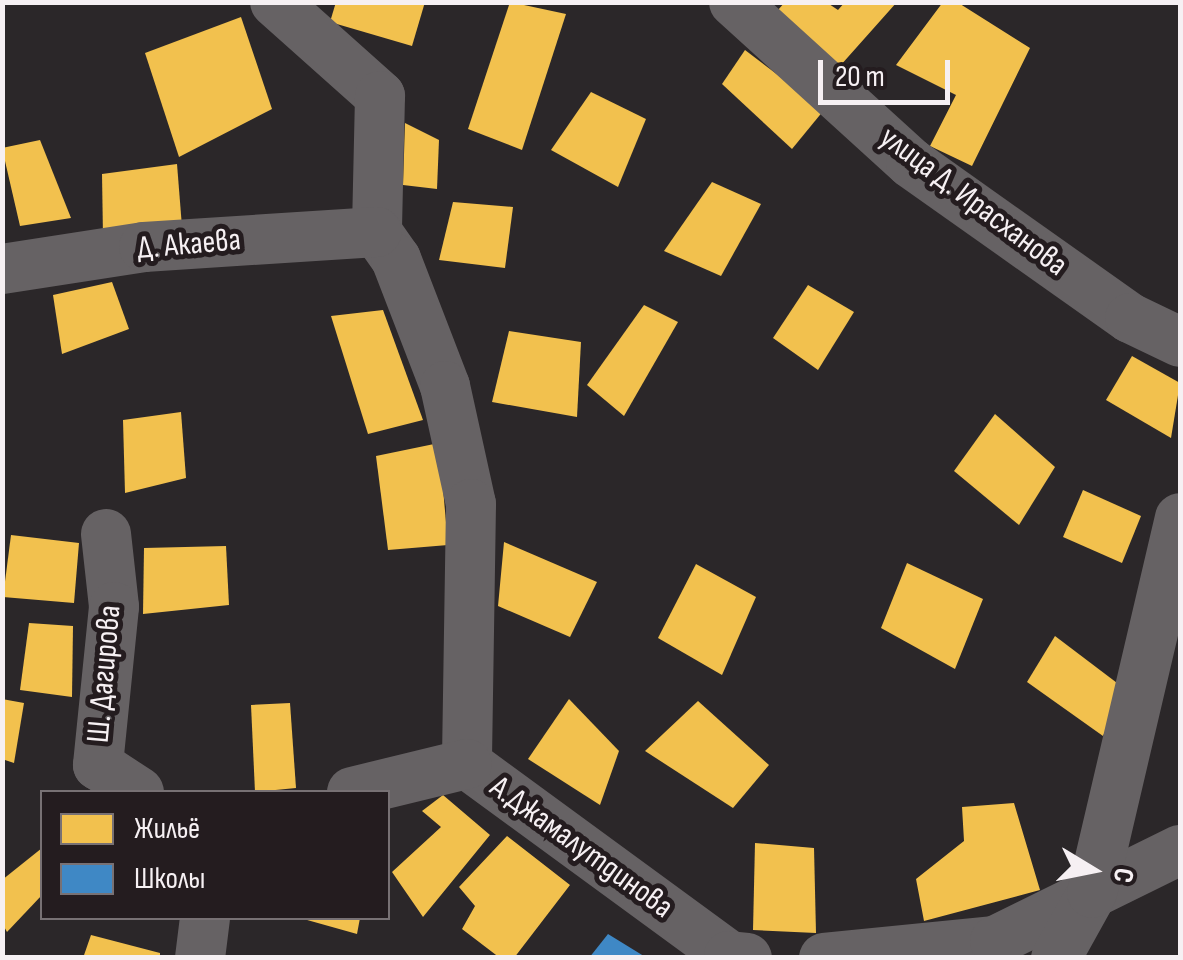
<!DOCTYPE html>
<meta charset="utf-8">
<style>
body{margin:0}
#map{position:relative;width:1183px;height:960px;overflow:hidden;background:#2b2729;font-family:"Sofia Sans Condensed",sans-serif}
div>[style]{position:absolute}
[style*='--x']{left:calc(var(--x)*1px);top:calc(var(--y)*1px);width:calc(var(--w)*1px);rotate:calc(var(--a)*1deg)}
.homes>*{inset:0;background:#f2c14e}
.schools>*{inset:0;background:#3f88c5}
.minor>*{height:50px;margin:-25px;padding:0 25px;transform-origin:25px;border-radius:25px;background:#666264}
span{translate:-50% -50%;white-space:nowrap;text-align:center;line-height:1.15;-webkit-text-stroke:10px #241c1f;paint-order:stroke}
.street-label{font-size:32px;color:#f6f0f3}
.frame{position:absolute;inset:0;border:5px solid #f6f0f3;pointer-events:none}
.legend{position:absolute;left:40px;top:790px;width:350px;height:130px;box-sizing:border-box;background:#241c1f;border:2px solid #787174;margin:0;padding:12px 18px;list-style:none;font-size:30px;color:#f6f0f3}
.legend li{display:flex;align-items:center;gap:20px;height:50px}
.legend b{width:50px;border:2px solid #787174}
.north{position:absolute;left:1043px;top:820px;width:100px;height:100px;-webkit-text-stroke:8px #241c1f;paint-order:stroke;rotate:100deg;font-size:28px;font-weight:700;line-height:40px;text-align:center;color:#f6f0f3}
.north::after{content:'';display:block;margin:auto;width:35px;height:45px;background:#f6f0f3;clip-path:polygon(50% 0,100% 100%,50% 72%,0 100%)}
.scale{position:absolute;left:818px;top:60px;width:132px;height:45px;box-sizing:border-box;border:5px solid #f6f0f3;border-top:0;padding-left:12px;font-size:30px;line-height:35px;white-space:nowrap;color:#f6f0f3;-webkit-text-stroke:8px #241c1f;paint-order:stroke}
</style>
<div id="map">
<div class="homes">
<i style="clip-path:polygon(336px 2px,425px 2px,412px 46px,330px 22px)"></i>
<i style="clip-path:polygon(510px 2px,566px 14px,522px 150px,468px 129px)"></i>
<i style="clip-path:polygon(785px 2px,826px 2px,838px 10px,845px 2px,897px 2px,840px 66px,764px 26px)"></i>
<i style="clip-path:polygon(943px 2px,957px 2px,1030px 48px,972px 166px,930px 146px,956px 95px,896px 65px)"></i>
<i style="clip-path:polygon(241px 17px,272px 109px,179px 157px,145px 53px)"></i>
<i style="clip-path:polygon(745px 50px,824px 110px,792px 149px,722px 84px)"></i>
<i style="clip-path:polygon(591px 92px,646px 119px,618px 187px,551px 150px)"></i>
<i style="clip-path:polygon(405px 123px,439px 140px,437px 189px,403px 185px)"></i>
<i style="clip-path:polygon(40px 140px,71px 218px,20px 226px,2px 148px)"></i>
<i style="clip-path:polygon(177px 164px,182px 227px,103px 238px,102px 174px)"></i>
<i style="clip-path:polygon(712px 182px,761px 204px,721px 276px,664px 251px)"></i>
<i style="clip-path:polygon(453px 202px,513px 207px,505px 268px,439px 260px)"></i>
<i style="clip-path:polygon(112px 282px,129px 329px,62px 354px,53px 295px)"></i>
<i style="clip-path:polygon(808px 285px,854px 312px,818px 370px,773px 338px)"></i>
<i style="clip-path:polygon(644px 305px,678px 322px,624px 416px,587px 385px)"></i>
<i style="clip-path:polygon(383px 310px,423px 420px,368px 434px,331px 316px)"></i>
<i style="clip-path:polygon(509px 331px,581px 342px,577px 417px,492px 402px)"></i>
<i style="clip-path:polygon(1132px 356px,1180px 383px,1171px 438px,1106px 400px)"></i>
<i style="clip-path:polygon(181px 412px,186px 478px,125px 493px,123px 420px)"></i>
<i style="clip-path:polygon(995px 414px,1055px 467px,1019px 525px,954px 471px)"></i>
<i style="clip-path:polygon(439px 443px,448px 545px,388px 550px,376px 456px)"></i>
<i style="clip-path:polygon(1083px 490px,1141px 516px,1122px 563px,1063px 537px)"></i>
<i style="clip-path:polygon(11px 535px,79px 543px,74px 603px,3px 597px)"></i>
<i style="clip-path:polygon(504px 542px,597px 582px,570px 637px,498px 606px)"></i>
<i style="clip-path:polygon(226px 546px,229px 605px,143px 614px,144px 548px)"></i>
<i style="clip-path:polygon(907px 563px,983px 599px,955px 669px,881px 628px)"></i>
<i style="clip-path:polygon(696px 564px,756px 597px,722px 675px,658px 638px)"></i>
<i style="clip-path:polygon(29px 623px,73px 626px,72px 697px,20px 690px)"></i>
<i style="clip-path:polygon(1055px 636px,1125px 689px,1103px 736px,1027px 682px)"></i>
<i style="clip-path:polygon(2px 699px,24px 703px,14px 763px,2px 759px)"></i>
<i style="clip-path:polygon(569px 699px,619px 751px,600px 805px,528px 759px)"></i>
<i style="clip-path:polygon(698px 701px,769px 765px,733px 808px,645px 751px)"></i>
<i style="clip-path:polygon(290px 703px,296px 788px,255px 792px,251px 705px)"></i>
<i style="clip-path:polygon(443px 795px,490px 835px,423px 917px,392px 872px,441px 827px,422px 811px)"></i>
<i style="clip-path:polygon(1014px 803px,1040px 890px,924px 921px,916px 879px,964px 841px,962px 807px)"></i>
<i style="clip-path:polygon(507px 836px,570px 885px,514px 958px,500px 958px,462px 929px,475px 906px,459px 887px)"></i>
<i style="clip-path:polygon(755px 843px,814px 848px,816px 933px,753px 930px)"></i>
<i style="clip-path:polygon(42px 848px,42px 895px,7px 932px,2px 923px,2px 880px)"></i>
<i style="clip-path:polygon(300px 918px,360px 918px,357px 934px)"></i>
<i style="clip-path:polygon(91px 935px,160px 953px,160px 958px,83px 958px)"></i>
</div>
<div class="schools">
<i style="clip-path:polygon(608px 934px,647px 958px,589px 958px)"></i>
</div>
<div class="minor">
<i style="--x:275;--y:2;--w:141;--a:41.8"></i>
<i style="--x:380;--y:96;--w:136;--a:91.3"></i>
<i style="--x:377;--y:232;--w:33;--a:55"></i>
<i style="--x:396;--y:259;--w:136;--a:68.9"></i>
<i style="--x:445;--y:386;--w:121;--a:77.6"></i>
<i style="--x:471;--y:504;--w:260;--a:90.9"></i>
<i style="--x:734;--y:2;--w:239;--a:42.3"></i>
<i style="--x:911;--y:163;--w:268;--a:35.3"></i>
<i style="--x:1130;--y:318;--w:55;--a:25.6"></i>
<i style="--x:2;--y:269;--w:144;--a:-8.8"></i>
<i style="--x:144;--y:247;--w:233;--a:-3.7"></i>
<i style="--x:106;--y:534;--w:73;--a:83.7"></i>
<i style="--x:114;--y:607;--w:159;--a:95.8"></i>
<i style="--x:98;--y:765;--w:49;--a:33.4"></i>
<i style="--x:467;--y:764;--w:325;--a:36.2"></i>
<i style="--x:729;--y:956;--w:18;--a:6"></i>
<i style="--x:352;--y:792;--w:118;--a:-13.7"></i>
<i style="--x:200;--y:958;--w:40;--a:-82.9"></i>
<i style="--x:824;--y:958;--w:172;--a:-5.7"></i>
<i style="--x:995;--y:941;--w:206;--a:-26.2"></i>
<i style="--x:1056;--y:958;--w:74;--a:-61"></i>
<i style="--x:1092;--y:893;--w:385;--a:-76.8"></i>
</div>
<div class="street-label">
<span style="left:973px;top:202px;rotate:37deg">улица Д. Ирасханова</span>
<span style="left:189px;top:245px;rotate:-5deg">Д. Акаева</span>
<span style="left:105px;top:674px;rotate:-85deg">Ш. Дагирова</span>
<span style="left:581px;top:848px;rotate:36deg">А.Джамалутдинова</span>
</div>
<div class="frame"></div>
<ul class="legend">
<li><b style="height:28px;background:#f2c14e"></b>Жильё</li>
<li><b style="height:28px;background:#3f88c5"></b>Школы</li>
</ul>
<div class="north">С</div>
<div class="scale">20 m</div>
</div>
